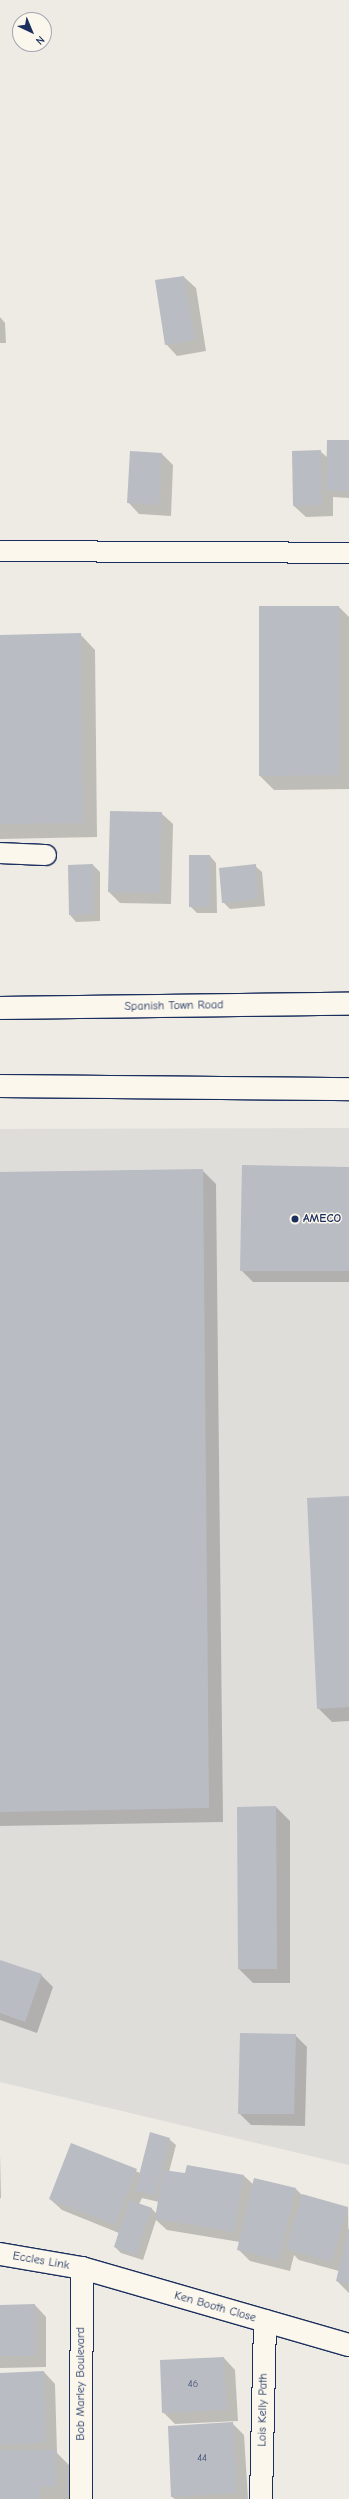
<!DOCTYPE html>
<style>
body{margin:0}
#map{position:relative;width:349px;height:2499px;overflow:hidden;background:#eeebe4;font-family:"Comic Neue",sans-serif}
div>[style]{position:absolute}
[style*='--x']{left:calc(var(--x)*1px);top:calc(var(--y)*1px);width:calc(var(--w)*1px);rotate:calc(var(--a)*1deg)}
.built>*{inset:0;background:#deddda}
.shadow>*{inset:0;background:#0003}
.building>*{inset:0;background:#b9bcc3}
.roads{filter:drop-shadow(1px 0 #1b2f5e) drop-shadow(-1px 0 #1b2f5e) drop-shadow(0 1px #1b2f5e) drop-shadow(0 -1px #1b2f5e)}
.lane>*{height:20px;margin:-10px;padding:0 10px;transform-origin:10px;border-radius:10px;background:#fbf7ec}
.street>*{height:22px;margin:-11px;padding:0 11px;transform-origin:11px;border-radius:11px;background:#fbf7ec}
.highway>*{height:22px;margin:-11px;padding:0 11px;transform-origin:11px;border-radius:11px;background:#fbf7ec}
.dots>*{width:11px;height:11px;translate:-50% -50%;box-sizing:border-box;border:2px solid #fbf7ec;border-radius:50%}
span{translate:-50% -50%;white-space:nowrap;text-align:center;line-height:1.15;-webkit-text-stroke:3px #fbf7ec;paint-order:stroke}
.number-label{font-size:10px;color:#425277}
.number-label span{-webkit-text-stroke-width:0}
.street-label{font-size:12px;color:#1b2f5e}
.poi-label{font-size:12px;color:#1b2f5e;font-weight:700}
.left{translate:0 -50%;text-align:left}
.north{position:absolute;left:12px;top:12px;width:40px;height:40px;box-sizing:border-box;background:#fbf7ec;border:1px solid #a1a7b3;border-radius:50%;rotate:136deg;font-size:11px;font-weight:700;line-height:16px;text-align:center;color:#1b2f5e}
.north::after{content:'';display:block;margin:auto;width:14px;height:18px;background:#1b2f5e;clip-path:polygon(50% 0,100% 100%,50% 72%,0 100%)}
</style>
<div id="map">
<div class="built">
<i style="clip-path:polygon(349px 1128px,349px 2165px,0 2082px,0 1129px)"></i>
</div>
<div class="shadow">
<i style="clip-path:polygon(184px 277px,196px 288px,206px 351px,177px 356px,166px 344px)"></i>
<i style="clip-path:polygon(0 317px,5px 323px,6px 343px,0 343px)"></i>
<i style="clip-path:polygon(349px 441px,349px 498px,333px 497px,333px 516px,306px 517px,294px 506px,320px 451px,328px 458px)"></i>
<i style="clip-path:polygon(162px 454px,173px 465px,171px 516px,139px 514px,128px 502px)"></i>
<i style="clip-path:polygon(339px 607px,349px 617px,349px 789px,274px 790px,260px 776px)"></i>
<i style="clip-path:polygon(80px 634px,95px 650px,97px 837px,0 839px,0 636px)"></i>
<i style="clip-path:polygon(161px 813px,173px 824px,171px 904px,120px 903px,109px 892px)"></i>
<i style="clip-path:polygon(210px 856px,216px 863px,217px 913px,197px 913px,190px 906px)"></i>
<i style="clip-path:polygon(93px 865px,100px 872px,100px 921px,76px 922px,70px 915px)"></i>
<i style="clip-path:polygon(255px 866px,262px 872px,265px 906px,230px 909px,223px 902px)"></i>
<i style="clip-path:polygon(349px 1168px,349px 1282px,253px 1282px,241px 1270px)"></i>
<i style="clip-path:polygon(202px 1170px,216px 1184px,223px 1822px,0 1826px,0 1173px)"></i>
<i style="clip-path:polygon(349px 1497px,349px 1721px,332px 1722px,318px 1708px)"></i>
<i style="clip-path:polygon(276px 1807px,290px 1821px,290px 1983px,253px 1983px,239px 1969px)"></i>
<i style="clip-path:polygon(0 1961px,41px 1975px,53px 1987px,37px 2033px,0 2020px)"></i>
<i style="clip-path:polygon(295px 2035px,307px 2047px,305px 2126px,251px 2125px,239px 2113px)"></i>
<i style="clip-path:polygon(evenodd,169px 2139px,176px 2145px,169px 2172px,186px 2174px,187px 2166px,244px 2176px,254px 2185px,255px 2179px,296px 2189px,302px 2195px,348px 2208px,349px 2293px,337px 2281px,339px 2271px,299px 2260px,294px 2255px,290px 2271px,250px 2261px,238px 2249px,240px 2242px,167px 2230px,156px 2220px,143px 2260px,121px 2253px,115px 2247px,119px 2233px,62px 2210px,50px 2199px,72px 2144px,140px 2173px,169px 2139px,142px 2198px,159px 2202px,157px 2214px,151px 2208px,139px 2204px,142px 2198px)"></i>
<i style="clip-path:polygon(0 2154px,1px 2198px,0 2198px)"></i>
<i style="clip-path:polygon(35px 2305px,46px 2317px,46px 2367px,0 2368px,0 2306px)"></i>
<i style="clip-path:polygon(224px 2358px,235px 2370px,238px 2421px,175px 2424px,163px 2412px)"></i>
<i style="clip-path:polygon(44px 2372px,55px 2384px,57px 2453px,69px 2465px,70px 2499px,0 2499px,0 2374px)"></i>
<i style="clip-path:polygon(232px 2423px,244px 2435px,248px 2499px,175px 2499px,172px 2497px)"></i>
</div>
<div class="building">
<i style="clip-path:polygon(184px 276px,195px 340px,165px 345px,155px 280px)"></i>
<i style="clip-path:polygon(327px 440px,349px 440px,349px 491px,326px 491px)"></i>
<i style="clip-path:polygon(321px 450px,322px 505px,293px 506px,292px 451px)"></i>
<i style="clip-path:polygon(130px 451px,162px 453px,159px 505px,127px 503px)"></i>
<i style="clip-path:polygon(259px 606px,339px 606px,339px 775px,259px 776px)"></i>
<i style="clip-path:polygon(81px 633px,83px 823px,0 824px,0 635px)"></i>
<i style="clip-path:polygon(110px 811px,162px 812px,160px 893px,108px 892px)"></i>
<i style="clip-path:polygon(189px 855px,210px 855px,210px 907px,189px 907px)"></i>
<i style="clip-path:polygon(93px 864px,94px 914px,69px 915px,68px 865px)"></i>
<i style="clip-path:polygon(256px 864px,258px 899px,222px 903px,219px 868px)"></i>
<i style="clip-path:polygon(242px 1165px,349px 1167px,349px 1271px,240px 1271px)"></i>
<i style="clip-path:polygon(203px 1169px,209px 1808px,0 1812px,0 1172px)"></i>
<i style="clip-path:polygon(349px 1496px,349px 1707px,317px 1709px,307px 1498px)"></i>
<i style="clip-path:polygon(276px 1806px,277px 1969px,238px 1969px,237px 1807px)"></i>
<i style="clip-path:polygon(0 1960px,42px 1974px,25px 2022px,0 2013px)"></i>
<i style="clip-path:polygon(240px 2033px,296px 2034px,294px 2114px,238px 2114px)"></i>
<i style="clip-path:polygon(150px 2132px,170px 2138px,155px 2196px,135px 2191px)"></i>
<i style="clip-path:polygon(71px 2143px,137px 2169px,115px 2225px,49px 2199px)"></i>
<i style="clip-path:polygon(187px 2165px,244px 2175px,234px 2232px,155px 2219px,163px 2170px,185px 2173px)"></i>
<i style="clip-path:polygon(254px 2178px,296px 2188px,279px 2260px,237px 2250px)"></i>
<i style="clip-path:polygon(302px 2194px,348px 2207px,332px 2262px,286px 2249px)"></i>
<i style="clip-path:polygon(129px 2200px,152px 2208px,136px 2255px,114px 2247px)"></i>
<i style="clip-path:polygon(348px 2229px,349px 2229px,349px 2284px,336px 2281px)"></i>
<i style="clip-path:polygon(35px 2304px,35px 2356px,0 2356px,0 2305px)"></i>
<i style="clip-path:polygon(224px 2357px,227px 2410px,162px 2413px,160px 2360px)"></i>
<i style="clip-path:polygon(44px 2371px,46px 2443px,0 2445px,0 2373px)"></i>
<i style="clip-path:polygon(233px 2422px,237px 2493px,171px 2497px,168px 2426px)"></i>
<i style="clip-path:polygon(0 2450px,55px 2450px,56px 2487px,40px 2487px,40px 2499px,0 2499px)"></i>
</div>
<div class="roads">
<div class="lane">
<i style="--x:0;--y:551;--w:349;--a:0.3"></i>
<i style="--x:0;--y:853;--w:46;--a:2.5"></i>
</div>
<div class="street">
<i style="--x:0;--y:2254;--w:83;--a:9.7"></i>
<i style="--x:82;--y:2268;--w:278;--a:16.1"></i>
<i style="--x:81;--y:2499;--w:231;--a:-89.8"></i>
<i style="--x:261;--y:2499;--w:178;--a:-88.7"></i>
</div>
<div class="highway">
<i style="--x:0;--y:1008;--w:349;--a:-0.7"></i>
<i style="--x:0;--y:1086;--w:349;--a:0.5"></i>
</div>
</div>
<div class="dots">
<i style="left:295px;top:1219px;background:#1b2f5e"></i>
</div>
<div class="number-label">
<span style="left:193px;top:2385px">46</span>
<span style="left:202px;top:2459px">44</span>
</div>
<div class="street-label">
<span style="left:174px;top:1006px;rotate:-1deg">Spanish Town Road</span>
<span style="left:41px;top:2261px;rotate:10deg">Eccles Link</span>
<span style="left:215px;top:2307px;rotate:16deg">Ken Booth Close</span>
<span style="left:81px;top:2384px;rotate:-90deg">Bob Marley Boulevard</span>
<span style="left:263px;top:2410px;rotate:-89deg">Lois Kelly Path</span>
</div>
<div class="poi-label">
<span class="left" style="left:303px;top:1219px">AMECO</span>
</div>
<div class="north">N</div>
</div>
